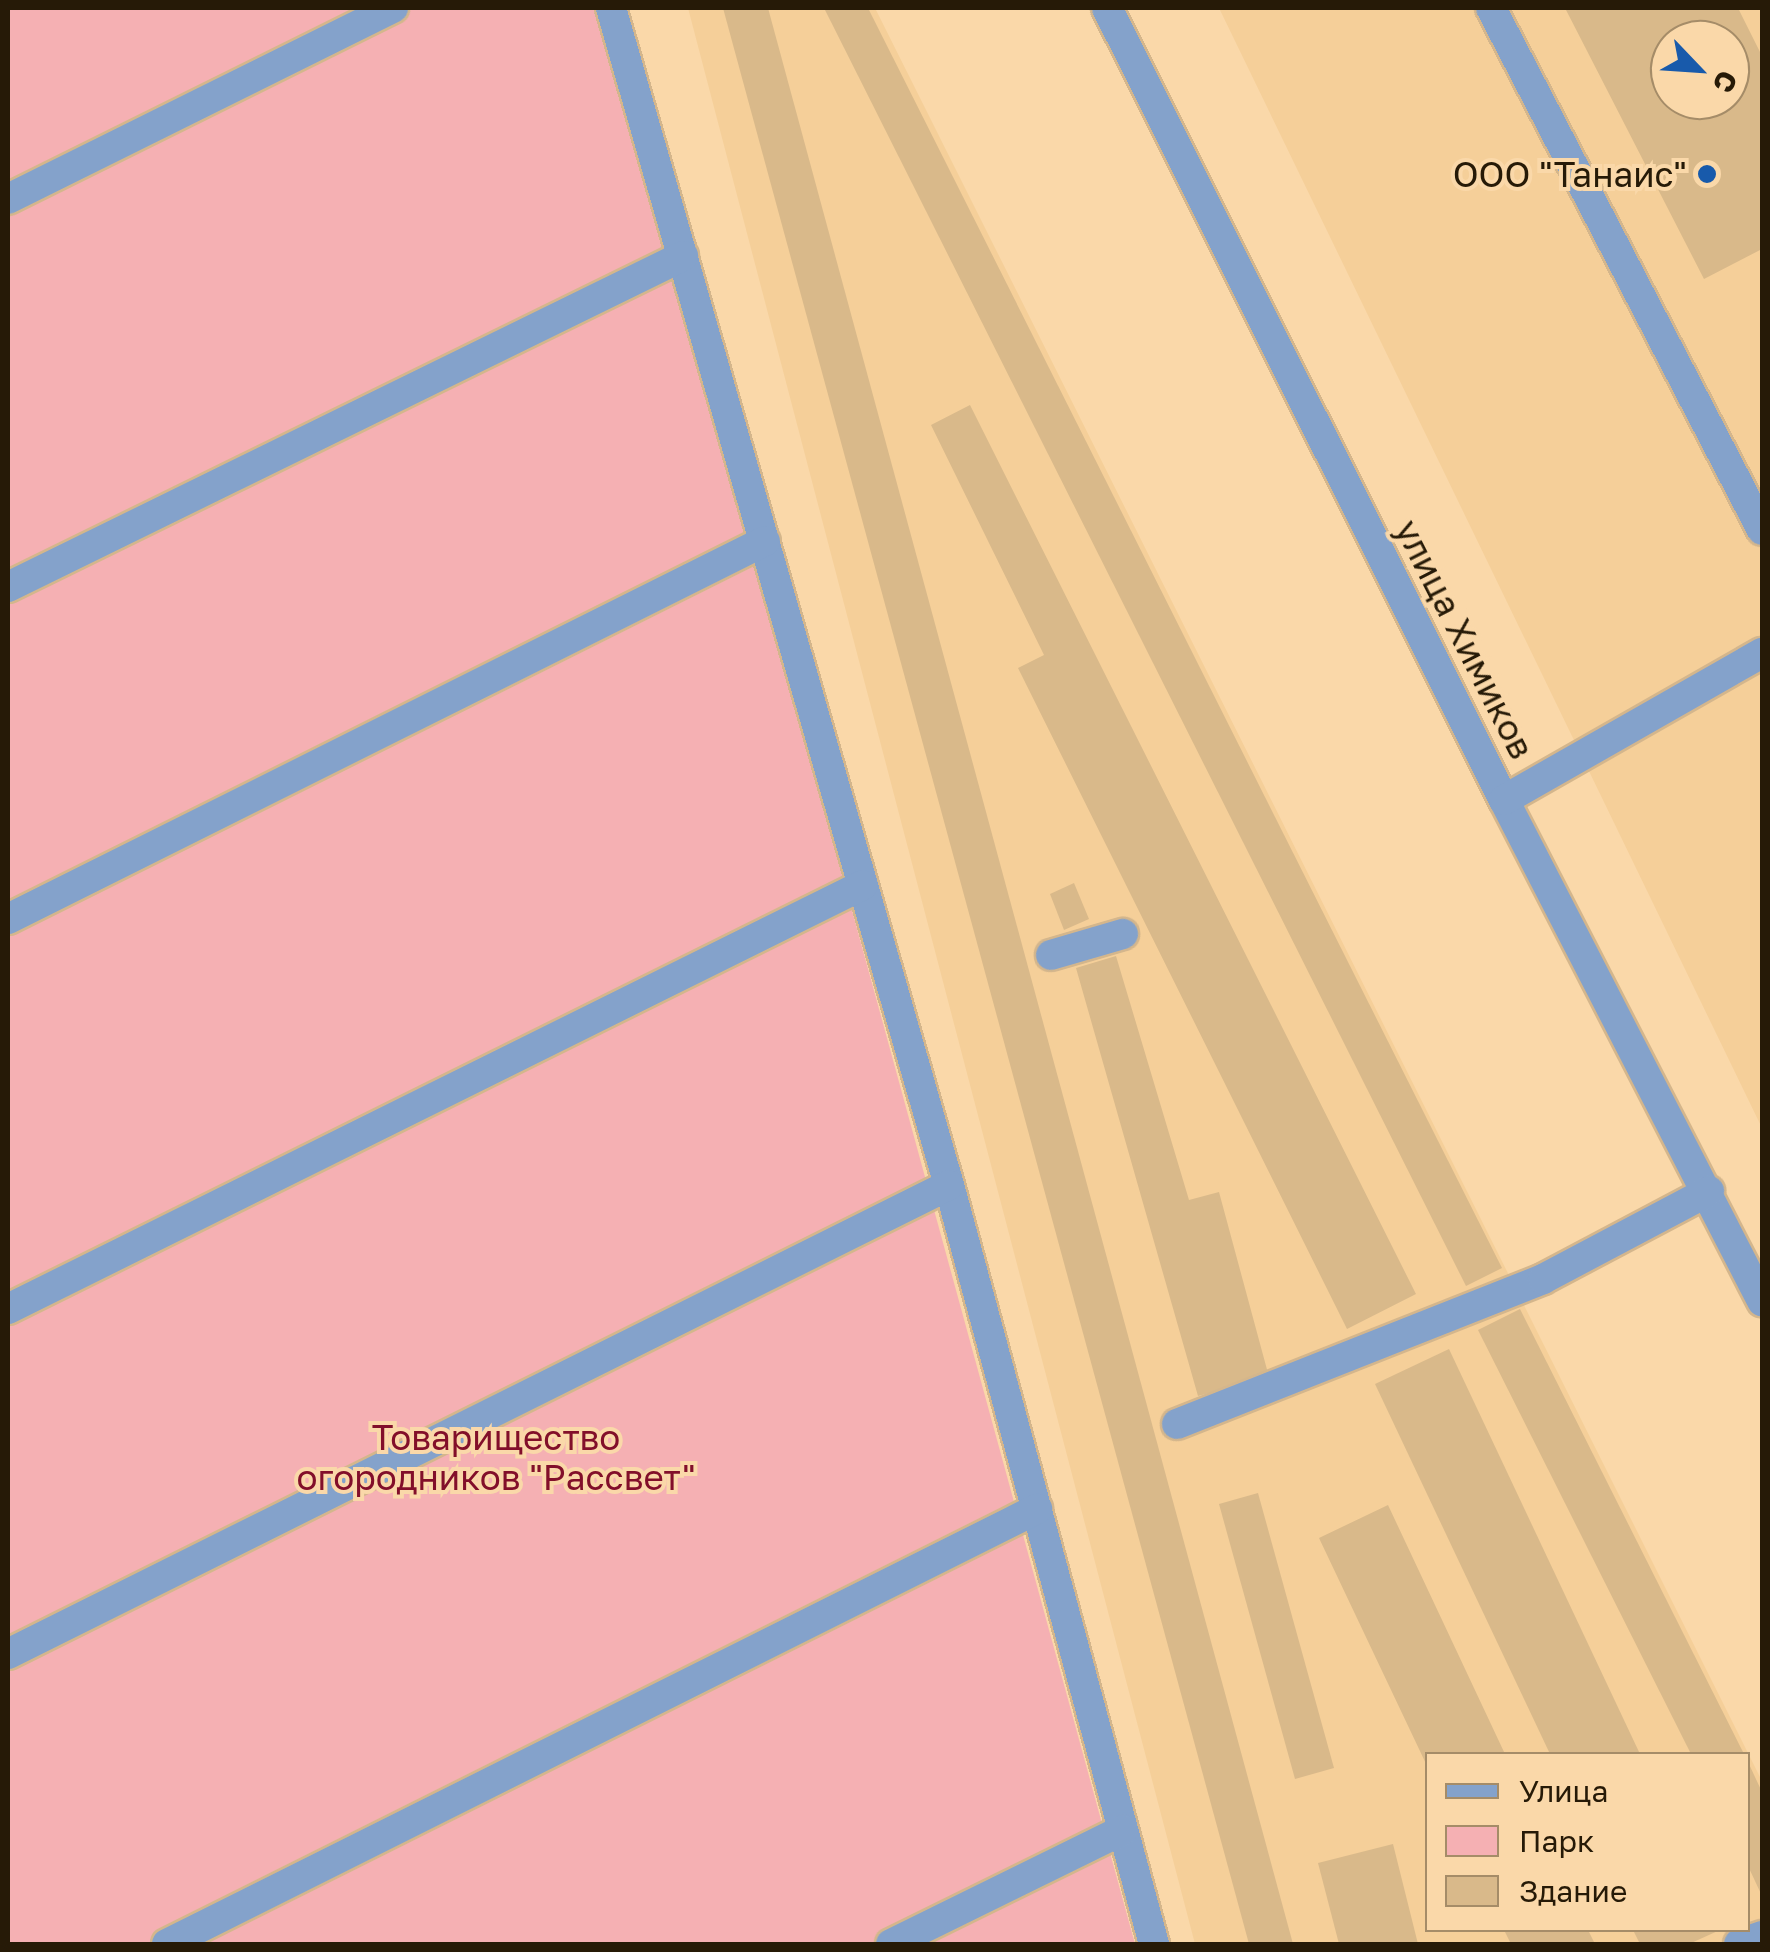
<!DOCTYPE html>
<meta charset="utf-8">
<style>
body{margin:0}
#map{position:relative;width:1770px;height:1952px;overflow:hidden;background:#fad8a9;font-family:"Golos Text",sans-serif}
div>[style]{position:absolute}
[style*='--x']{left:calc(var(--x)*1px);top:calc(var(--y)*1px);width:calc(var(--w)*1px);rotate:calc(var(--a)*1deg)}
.built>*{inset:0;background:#f5cf99}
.green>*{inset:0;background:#f5b0b3}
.building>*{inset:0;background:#d9b98a}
.roads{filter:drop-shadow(2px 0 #d4b68c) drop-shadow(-2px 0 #d4b68c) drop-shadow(0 2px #d4b68c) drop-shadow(0 -2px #d4b68c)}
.minor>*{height:30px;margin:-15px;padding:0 15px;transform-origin:15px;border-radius:15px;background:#84a2cb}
.dots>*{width:28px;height:28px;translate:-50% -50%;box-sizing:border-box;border:5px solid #fad8a9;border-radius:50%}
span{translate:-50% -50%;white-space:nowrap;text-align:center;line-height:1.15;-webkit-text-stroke:8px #fad8a9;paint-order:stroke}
.poi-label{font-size:35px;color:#261a07}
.right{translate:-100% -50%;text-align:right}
.street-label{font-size:35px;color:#261a07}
.park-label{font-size:35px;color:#820f2a}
.frame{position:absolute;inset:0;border:10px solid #261a07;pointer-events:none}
.legend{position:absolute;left:1425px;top:1752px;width:325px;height:180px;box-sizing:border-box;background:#fad8a9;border:2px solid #a58c68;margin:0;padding:12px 18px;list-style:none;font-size:30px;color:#261a07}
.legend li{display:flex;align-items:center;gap:20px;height:50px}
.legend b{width:50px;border:2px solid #a58c68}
.north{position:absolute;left:1650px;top:20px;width:100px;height:100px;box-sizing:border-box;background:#fad8a9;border:2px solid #a58c68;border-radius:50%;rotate:115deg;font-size:28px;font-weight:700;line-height:40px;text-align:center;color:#261a07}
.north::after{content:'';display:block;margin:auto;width:35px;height:45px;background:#185aab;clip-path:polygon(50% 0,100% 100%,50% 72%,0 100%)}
</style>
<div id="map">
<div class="built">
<i style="clip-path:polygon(evenodd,688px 8px,875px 8px,1762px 1781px,1762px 1944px,1195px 1944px,688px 8px,1428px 1754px,1748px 1754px,1748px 1930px,1428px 1930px,1428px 1754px)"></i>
<i style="clip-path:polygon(evenodd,1219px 8px,1762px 8px,1762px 1128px,1219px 8px,1670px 40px,1730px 40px,1730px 100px,1670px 100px,1670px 40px)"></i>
</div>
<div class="green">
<i style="clip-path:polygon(8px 8px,605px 8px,1135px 1944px,8px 1944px)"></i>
</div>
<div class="building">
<i style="clip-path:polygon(723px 8px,768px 8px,1293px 1944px,1249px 1944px)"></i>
<i style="clip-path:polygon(824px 8px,868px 8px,1502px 1268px,1466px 1286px)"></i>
<i style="clip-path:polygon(evenodd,1565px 8px,1738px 8px,1762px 56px,1762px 249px,1704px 279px,1565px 8px,1670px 40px,1730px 40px,1730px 100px,1670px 100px,1670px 40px)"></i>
<i style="clip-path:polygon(970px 405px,1416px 1294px,1347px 1329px,1018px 668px,1044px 655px,931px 425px)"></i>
<i style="clip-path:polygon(1074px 883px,1089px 919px,1064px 930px,1050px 894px)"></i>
<i style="clip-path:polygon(1116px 956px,1189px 1200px,1219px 1192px,1269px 1377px,1198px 1396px,1076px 968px)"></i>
<i style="clip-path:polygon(1520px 1309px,1744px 1754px,1691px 1754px,1478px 1330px)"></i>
<i style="clip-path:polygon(1449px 1349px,1640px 1754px,1550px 1754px,1375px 1384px)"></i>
<i style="clip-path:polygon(1258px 1493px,1334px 1768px,1295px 1779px,1219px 1504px)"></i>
<i style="clip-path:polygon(1388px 1505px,1505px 1754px,1428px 1754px,1428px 1768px,1319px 1538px)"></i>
<i style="clip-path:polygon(1748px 1762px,1762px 1792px,1762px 1896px,1748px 1866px)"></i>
<i style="clip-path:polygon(1393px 1844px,1418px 1944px,1339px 1944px,1318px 1863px)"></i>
<i style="clip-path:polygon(1504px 1930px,1588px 1930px,1595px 1944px,1511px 1944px)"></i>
<i style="clip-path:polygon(1633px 1930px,1720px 1930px,1689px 1944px,1640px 1944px)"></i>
</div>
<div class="roads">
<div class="minor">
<i style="--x:611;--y:8;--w:1225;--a:73.98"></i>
<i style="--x:949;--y:1185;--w:786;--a:74.89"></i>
<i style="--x:1107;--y:8;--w:886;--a:63.38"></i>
<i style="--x:1504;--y:800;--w:564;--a:62.75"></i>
<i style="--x:1491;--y:8;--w:588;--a:62.56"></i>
<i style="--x:8;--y:199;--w:430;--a:-26.4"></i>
<i style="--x:8;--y:587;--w:752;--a:-26.12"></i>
<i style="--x:1504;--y:800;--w:297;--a:-29.7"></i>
<i style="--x:8;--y:919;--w:846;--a:-26.53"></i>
<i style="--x:1051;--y:955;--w:75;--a:-16.3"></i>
<i style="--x:8;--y:1309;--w:954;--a:-26.38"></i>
<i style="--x:1177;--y:1424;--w:394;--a:-21.6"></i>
<i style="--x:1543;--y:1279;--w:188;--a:-27.9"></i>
<i style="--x:8;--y:1654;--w:1051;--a:-26.49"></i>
<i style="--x:167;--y:1944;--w:973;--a:-26.57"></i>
<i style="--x:891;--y:1944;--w:258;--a:-26.2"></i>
<i style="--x:1739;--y:1944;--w:24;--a:-19"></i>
</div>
</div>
<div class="dots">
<i style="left:1707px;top:174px;background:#185aab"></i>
</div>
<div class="poi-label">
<span class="right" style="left:1687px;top:174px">ООО "Танаис"</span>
</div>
<div class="street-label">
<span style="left:1465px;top:639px;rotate:63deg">улица Химиков</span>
</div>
<div class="park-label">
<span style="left:496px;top:1457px">Товарищество<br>огородников "Рассвет"</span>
</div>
<div class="frame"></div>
<ul class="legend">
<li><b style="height:12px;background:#84a2cb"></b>Улица</li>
<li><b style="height:28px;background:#f5b0b3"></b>Парк</li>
<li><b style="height:28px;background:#d9b98a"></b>Здание</li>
</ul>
<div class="north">С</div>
</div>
